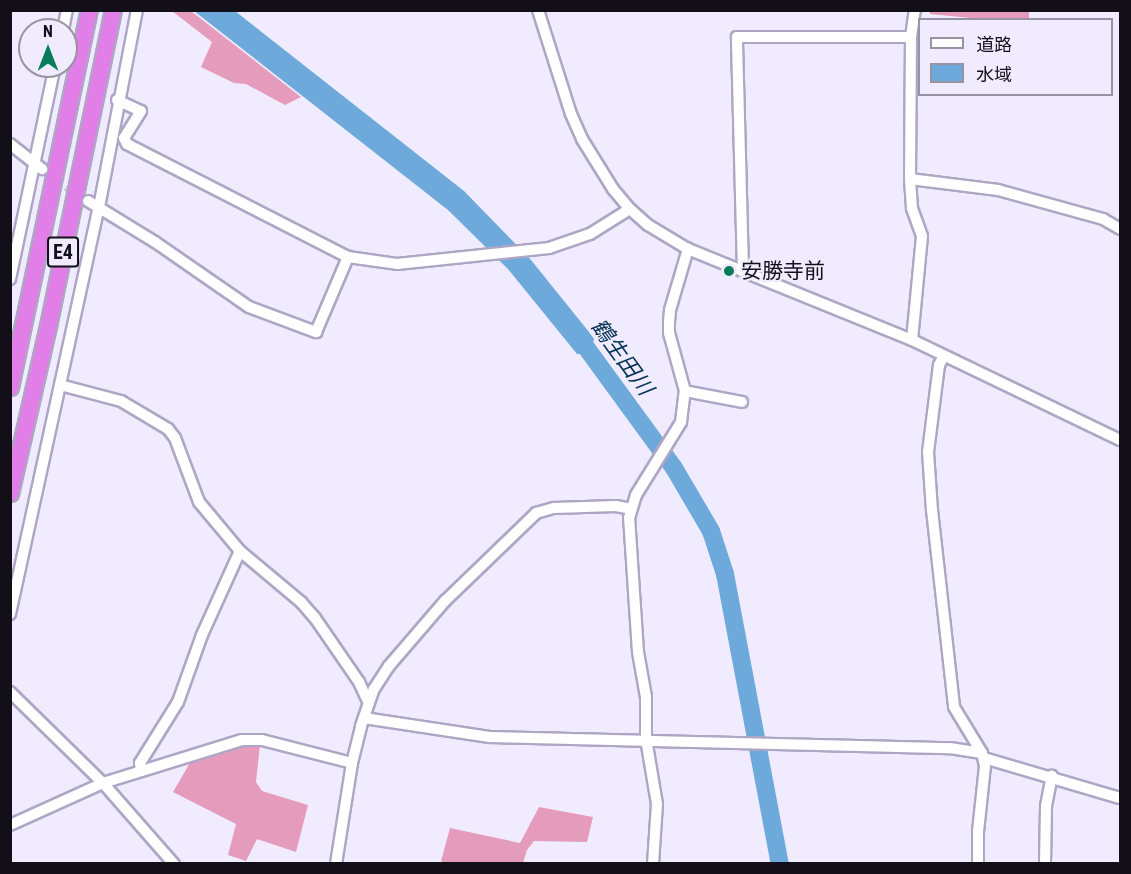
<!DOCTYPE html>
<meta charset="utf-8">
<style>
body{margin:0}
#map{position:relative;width:1131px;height:874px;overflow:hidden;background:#f0ebfe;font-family:"Roboto Condensed","Noto Sans JP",sans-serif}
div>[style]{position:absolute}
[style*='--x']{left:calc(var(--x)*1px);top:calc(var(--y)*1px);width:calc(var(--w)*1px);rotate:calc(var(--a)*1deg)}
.forest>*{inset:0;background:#e59bbc}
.water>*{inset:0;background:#6da9db}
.river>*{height:18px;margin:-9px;padding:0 9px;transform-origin:9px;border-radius:9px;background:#6da9db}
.minor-tunnel>*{height:10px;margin-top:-5px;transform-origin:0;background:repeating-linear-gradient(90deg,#cfcadc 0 10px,transparent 0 15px)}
.roads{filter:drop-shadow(2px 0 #aea6c4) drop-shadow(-2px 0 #aea6c4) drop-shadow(0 2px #aea6c4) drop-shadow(0 -2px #aea6c4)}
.minor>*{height:10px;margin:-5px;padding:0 5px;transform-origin:5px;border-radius:5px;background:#fff}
.highway>*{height:15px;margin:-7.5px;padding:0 7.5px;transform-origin:7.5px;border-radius:7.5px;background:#e17ee7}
.dots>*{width:16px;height:16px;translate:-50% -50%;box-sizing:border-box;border:3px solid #f0ebfe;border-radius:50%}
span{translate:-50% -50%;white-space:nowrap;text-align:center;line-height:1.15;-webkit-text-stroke:4.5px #f0ebfe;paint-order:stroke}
.shield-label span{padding:2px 4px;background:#f0ebfe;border:2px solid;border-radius:4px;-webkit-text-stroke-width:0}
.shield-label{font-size:20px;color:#120f19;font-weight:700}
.poi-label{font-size:21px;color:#120f19}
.left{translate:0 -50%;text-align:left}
.water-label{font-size:22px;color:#013253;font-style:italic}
.frame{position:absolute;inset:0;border:12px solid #120f19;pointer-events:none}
.legend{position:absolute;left:918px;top:18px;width:195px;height:78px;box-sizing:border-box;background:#f0ebfe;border:2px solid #9793a2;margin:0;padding:8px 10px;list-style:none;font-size:18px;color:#120f19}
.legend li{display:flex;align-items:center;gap:12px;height:30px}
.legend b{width:30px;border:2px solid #9793a2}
.north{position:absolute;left:18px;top:18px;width:60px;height:60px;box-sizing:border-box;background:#f0ebfe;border:2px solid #9793a2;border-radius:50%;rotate:0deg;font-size:16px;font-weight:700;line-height:24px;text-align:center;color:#120f19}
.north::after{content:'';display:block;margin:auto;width:21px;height:27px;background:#087c59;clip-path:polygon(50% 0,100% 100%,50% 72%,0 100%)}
</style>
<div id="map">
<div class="forest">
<i style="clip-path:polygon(172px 11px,191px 11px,301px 97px,285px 105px,246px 84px,234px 83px,201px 67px,212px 42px)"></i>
<i style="clip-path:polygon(930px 11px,1029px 11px,1029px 19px,981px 19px,930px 14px)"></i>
<i style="clip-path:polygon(243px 744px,260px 745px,256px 782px,262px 791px,308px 805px,296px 852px,257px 839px,246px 861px,228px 855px,236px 824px,173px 792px,191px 761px)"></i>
<i style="clip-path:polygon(539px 807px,593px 817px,587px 842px,534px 841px,527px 850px,523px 863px,447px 864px,441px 861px,450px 828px,520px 843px)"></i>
</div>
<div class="water">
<i style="clip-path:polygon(194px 11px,235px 11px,464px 191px,531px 260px,589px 332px,594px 339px,591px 354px,577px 354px,508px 269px,448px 210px)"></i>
</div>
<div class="river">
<i style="--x:577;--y:335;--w:165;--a:53.9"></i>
<i style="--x:674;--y:468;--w:73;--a:59.6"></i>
<i style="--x:711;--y:531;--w:45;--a:72"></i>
<i style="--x:725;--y:574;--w:295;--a:79.3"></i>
</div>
<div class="minor-tunnel">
<i style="--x:42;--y:169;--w:45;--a:35.1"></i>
</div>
<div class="roads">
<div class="minor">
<i style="--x:538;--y:10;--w:109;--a:72.4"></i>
<i style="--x:571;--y:114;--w:27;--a:66"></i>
<i style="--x:582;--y:139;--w:59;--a:58.2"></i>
<i style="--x:613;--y:189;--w:26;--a:50"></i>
<i style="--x:630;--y:209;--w:24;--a:42"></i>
<i style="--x:648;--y:225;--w:47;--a:31"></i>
<i style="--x:688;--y:249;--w:242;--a:22.1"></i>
<i style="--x:912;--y:340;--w:231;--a:25.7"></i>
<i style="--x:63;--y:30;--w:20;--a:-79"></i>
<i style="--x:117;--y:100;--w:26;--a:25"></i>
<i style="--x:141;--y:111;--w:32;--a:122"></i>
<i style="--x:124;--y:138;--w:7;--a:63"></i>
<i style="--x:127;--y:144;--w:248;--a:27.1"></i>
<i style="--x:348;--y:257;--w:49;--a:8.1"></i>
<i style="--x:397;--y:264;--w:153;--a:-6"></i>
<i style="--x:549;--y:248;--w:43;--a:-18.9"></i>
<i style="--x:590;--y:234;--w:47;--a:-32"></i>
<i style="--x:10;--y:144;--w:41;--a:38"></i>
<i style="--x:910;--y:179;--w:89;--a:7.1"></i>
<i style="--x:998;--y:190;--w:109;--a:15.4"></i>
<i style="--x:1103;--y:219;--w:20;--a:30"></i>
<i style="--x:88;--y:201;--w:79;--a:31.5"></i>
<i style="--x:155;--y:242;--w:114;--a:34.7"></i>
<i style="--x:249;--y:307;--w:72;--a:20.5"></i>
<i style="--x:316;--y:332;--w:82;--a:-66.9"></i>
<i style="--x:743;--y:271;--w:234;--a:-91.5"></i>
<i style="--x:737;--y:37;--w:174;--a:0"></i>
<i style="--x:10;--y:279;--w:218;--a:-78.1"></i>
<i style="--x:912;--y:340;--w:104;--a:-84.5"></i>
<i style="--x:922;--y:236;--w:30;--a:-110"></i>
<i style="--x:912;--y:208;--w:29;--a:-94"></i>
<i style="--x:910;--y:179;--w:142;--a:-89.6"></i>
<i style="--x:911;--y:37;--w:27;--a:-82"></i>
<i style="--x:944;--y:356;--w:10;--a:119"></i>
<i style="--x:939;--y:365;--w:88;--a:97.2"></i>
<i style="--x:928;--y:452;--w:58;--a:86.1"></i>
<i style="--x:932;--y:510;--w:198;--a:83.6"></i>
<i style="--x:954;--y:707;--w:54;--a:58.7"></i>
<i style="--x:982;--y:753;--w:13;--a:77"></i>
<i style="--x:985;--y:766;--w:65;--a:96.1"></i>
<i style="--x:978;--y:831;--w:33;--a:90"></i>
<i style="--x:60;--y:385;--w:63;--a:14.7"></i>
<i style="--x:121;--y:401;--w:55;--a:30.8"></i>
<i style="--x:168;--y:429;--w:11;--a:52"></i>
<i style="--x:175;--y:438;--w:68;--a:69.4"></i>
<i style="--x:199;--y:502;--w:64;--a:50.1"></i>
<i style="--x:240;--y:551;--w:80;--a:39.9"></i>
<i style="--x:301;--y:602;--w:21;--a:49"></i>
<i style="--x:315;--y:618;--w:78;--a:55.5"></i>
<i style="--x:359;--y:682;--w:23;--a:65"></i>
<i style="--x:685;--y:391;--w:58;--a:10.9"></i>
<i style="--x:10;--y:614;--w:417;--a:-77.7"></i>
<i style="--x:99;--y:207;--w:201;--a:-79.1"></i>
<i style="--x:10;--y:692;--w:130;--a:44.4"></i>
<i style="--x:103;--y:783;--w:108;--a:48.8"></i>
<i style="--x:364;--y:718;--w:127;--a:8.6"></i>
<i style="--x:490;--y:737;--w:460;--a:1.4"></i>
<i style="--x:950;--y:748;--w:32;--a:9"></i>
<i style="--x:984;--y:758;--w:142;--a:16.4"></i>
<i style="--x:141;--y:771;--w:8;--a:-97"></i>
<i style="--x:140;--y:763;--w:72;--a:-58.1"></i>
<i style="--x:178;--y:702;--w:71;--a:-70.3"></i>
<i style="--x:202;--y:635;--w:92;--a:-65.7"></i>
<i style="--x:10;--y:825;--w:102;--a:-24.3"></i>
<i style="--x:103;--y:783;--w:145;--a:-17.2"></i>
<i style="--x:242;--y:740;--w:20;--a:0"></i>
<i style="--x:262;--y:740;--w:93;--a:14.3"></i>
<i style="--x:336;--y:864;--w:102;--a:-81"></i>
<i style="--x:352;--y:763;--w:38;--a:-76"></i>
<i style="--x:361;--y:726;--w:39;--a:-71"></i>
<i style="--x:374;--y:689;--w:27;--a:-57"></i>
<i style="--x:389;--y:666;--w:86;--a:-49.3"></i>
<i style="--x:445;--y:601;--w:127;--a:-44"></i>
<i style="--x:536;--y:513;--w:19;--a:-16"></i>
<i style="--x:554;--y:508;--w:62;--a:-1.8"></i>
<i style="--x:616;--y:506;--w:15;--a:11"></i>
<i style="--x:653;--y:864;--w:60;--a:-86.2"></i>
<i style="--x:657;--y:804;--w:66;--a:-99.6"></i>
<i style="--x:646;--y:739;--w:42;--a:-90"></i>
<i style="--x:646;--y:697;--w:46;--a:-100.1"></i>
<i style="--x:638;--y:652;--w:134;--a:-93.8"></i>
<i style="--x:629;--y:518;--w:24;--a:-73"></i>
<i style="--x:636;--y:495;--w:86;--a:-58.3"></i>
<i style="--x:681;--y:422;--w:31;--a:-83"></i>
<i style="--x:685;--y:391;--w:60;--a:-105.4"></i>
<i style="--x:669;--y:333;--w:11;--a:-90"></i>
<i style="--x:669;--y:322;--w:12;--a:-85"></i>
<i style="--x:670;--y:310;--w:64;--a:-73.6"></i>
<i style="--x:1045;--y:864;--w:58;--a:-89"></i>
<i style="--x:1046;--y:806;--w:31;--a:-79"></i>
</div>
<div class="highway">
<i style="--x:10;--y:387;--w:385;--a:-78.2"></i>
<i style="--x:10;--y:493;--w:171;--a:-77.2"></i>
<i style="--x:48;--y:326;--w:323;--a:-78.4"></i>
</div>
</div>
<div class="dots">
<i style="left:729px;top:271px;background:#087c59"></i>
</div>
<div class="shield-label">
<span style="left:63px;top:252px">E4</span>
</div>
<div class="poi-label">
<span class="left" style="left:741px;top:271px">安勝寺前</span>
</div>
<div class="water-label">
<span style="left:622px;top:357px;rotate:54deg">鶴生田川</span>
</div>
<div class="frame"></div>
<ul class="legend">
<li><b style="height:8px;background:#fff"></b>道路</li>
<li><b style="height:16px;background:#6da9db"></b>水域</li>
</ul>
<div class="north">N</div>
</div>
